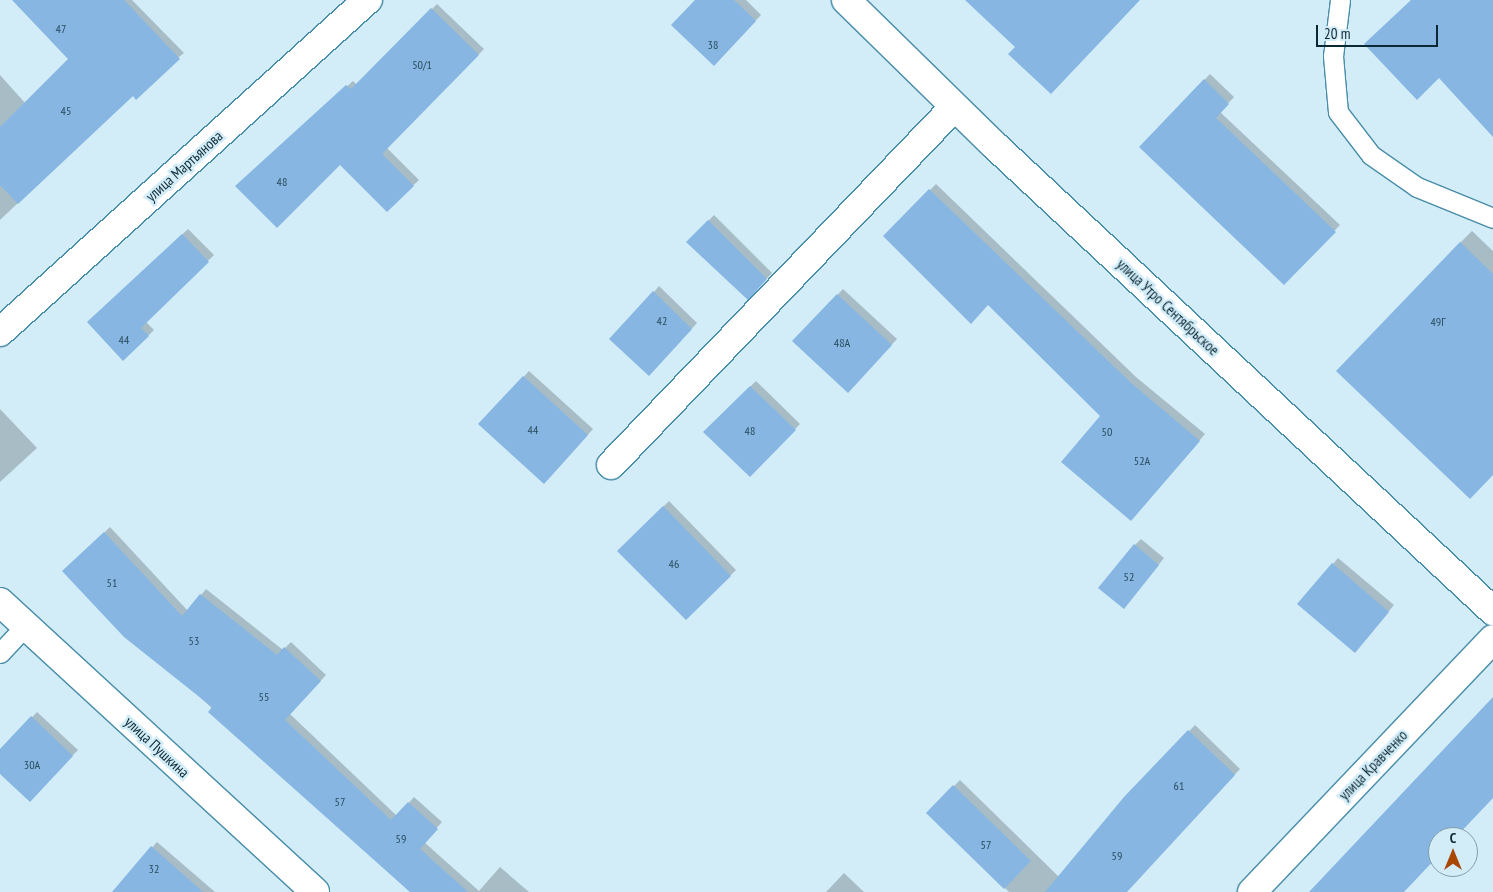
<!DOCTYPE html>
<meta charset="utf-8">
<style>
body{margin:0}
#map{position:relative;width:1493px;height:892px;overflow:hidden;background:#d2ecf8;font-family:"PT Sans Narrow",sans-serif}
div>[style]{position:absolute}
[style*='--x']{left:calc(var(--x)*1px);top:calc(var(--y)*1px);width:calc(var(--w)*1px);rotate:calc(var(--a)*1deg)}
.shadow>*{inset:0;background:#0003}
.building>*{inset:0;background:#86b6e1}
.roads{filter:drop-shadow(1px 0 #488da8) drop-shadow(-1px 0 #488da8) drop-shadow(0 1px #488da8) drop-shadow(0 -1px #488da8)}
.service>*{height:19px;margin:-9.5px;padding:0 9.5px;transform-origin:9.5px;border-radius:9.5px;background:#fff}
.minor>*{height:28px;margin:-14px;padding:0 14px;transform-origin:14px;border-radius:14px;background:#fff}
.tertiary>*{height:28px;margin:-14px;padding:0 14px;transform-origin:14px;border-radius:14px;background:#fff}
span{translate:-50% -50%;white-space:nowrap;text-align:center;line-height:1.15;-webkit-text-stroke:5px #d2ecf8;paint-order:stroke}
.number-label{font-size:12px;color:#2a4c5f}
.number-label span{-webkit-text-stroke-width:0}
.street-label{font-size:15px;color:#0b2934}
.north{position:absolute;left:1428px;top:827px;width:50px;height:50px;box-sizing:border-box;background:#d2ecf8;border:1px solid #829eaa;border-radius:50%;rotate:0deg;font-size:14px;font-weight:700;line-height:20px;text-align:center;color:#0b2934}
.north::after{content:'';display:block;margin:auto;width:18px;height:22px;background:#a94806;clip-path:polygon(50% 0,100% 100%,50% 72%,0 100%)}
.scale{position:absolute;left:1316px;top:25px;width:122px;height:22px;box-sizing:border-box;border:2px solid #0b2934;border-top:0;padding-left:6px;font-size:15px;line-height:18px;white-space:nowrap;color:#0b2934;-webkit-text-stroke:4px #d2ecf8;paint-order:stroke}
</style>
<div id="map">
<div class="shadow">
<i style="clip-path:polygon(27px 0,132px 0,184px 53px,133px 94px,0 220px,0 75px,26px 104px,70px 59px)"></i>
<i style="clip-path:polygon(696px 0,746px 0,761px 15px,714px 64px)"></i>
<i style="clip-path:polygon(437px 4px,484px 49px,387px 148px,419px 180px,387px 210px,340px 163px,243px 180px,353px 81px,357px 85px)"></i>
<i style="clip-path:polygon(1210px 74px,1234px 97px,1220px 112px,1340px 225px,1284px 284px,1141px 147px)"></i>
<i style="clip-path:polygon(936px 184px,1136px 377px,1205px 434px,1136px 514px,1102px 416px,988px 304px,885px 236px)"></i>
<i style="clip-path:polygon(714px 215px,772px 273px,748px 298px,688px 242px)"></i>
<i style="clip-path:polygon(188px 229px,214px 255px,146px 322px,154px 330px,148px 336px,94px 317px)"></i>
<i style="clip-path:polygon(1472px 231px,1493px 251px,1493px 474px,1460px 243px)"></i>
<i style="clip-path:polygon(659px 286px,697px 323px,655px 369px,654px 292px)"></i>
<i style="clip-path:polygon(843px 289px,897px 339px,854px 386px,794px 341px)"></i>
<i style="clip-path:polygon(529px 371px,593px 429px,550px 477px,480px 424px)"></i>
<i style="clip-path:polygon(756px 381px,800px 424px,750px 476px,705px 432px)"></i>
<i style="clip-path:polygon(0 409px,37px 448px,0 482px)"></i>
<i style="clip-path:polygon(669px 501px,736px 570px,686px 619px,619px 551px)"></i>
<i style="clip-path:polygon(110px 527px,188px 611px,206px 589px,283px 650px,291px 642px,326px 675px,290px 714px,397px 816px,414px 797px,442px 822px,424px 842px,479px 891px,500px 867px,529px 892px,410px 892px,64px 571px)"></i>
<i style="clip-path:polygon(1141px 539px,1164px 558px,1129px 602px,1135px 545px)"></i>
<i style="clip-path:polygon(1338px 558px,1394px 605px,1360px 646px,1333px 564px)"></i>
<i style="clip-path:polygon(37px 712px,78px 750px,30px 800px,0 772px,0 751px)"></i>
<i style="clip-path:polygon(1195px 725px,1240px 769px,1132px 885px,1111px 892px,1009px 892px,928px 813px,960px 780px,1059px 877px,1124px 798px)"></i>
<i style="clip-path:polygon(157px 842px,215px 892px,113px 892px)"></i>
<i style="clip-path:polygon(844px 873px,864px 892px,826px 892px)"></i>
</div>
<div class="building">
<i style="clip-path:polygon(12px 0,124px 0,180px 59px,136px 100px,133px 96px,18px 204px,0 185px,0 127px,68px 59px)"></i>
<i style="clip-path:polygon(695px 0,734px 0,756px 21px,714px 66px,671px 25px)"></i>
<i style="clip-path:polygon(965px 0,1140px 0,1051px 94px,1008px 54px,1015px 47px)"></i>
<i style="clip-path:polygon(1411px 0,1493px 0,1493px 137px,1439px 78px,1417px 100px,1364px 44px)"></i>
<i style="clip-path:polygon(431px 8px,479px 55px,382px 154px,414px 186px,387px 212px,340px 165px,277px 228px,235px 186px,346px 85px,351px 89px)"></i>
<i style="clip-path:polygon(1204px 79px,1229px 104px,1216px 118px,1336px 232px,1284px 285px,1139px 147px)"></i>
<i style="clip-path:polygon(929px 189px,1130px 382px,1200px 441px,1131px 521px,1061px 462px,1100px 416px,988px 305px,971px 324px,883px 236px)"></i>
<i style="clip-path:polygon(708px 220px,767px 279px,748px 300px,686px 242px)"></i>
<i style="clip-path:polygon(182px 234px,209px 262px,141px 328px,149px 336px,123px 361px,87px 322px)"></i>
<i style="clip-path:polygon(1460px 242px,1493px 274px,1493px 475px,1470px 499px,1336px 371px)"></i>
<i style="clip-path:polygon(653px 291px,692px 329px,649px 376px,609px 339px)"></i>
<i style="clip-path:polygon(837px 294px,892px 345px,848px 393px,792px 341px)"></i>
<i style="clip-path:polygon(523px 376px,588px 435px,544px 484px,478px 424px)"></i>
<i style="clip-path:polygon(750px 386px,796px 430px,750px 477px,703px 432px)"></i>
<i style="clip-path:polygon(663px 506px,731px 576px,686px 620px,617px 551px)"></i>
<i style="clip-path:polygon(104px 532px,182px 616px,200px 594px,277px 655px,284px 647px,321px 681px,285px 720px,391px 820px,408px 802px,438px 829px,420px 849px,468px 892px,410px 892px,208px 712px,212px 707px,124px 637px,62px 571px)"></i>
<i style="clip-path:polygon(1134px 544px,1159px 565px,1124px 609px,1098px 588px)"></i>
<i style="clip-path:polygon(1332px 563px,1389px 612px,1355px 653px,1297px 604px)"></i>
<i style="clip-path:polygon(1493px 697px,1493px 798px,1456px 837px,1438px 837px,1438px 856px,1404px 892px,1309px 892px)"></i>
<i style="clip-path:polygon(31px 716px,73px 756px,30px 802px,0 774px,0 749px)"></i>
<i style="clip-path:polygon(1188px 730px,1235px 775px,1127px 892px,1045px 892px,1124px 797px)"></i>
<i style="clip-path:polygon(953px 785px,1031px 861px,1004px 889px,926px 813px)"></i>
<i style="clip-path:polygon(151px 846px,203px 892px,112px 892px)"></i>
</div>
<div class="roads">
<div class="service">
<i style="--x:1340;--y:0;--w:56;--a:97.1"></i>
<i style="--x:1333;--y:56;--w:56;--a:84.9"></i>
<i style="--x:1338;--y:112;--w:54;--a:52.5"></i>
<i style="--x:1371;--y:155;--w:56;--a:34.8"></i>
<i style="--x:1417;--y:187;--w:82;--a:22.2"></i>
<i style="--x:0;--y:653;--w:37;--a:-47"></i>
</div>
<div class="minor">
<i style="--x:0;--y:332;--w:496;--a:-42.1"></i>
<i style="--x:611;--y:465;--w:496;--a:-46.2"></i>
<i style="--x:0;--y:602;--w:428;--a:42.6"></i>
</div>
<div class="tertiary">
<i style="--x:846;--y:0;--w:204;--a:44.4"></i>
<i style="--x:992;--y:143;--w:686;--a:43.05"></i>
<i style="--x:1252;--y:892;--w:349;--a:-46.4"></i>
</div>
</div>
<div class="number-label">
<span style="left:61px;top:29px">47</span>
<span style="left:713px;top:45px">38</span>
<span style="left:422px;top:65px">50/1</span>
<span style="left:66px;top:111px">45</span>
<span style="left:282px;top:182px">48</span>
<span style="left:662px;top:321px">42</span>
<span style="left:1438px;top:322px">49Г</span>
<span style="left:124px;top:340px">44</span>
<span style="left:842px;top:343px">48А</span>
<span style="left:533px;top:430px">44</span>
<span style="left:750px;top:431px">48</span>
<span style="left:1107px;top:432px">50</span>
<span style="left:1142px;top:461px">52А</span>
<span style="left:674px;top:564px">46</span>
<span style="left:1129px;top:577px">52</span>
<span style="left:112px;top:583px">51</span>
<span style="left:194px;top:641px">53</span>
<span style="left:264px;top:697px">55</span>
<span style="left:32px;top:765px">30А</span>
<span style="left:1179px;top:786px">61</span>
<span style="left:340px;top:802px">57</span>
<span style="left:401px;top:839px">59</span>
<span style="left:986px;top:845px">57</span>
<span style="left:1117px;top:856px">59</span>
<span style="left:154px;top:869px">32</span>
</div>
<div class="street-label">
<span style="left:184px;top:166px;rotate:-42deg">улица Мартьянова</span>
<span style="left:1168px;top:307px;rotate:43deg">улица Утро Сентябрьское</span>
<span style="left:157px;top:747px;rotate:43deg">улица Пушкина</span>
<span style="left:1373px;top:765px;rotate:-46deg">улица Кравченко</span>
</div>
<div class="north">С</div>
<div class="scale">20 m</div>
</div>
